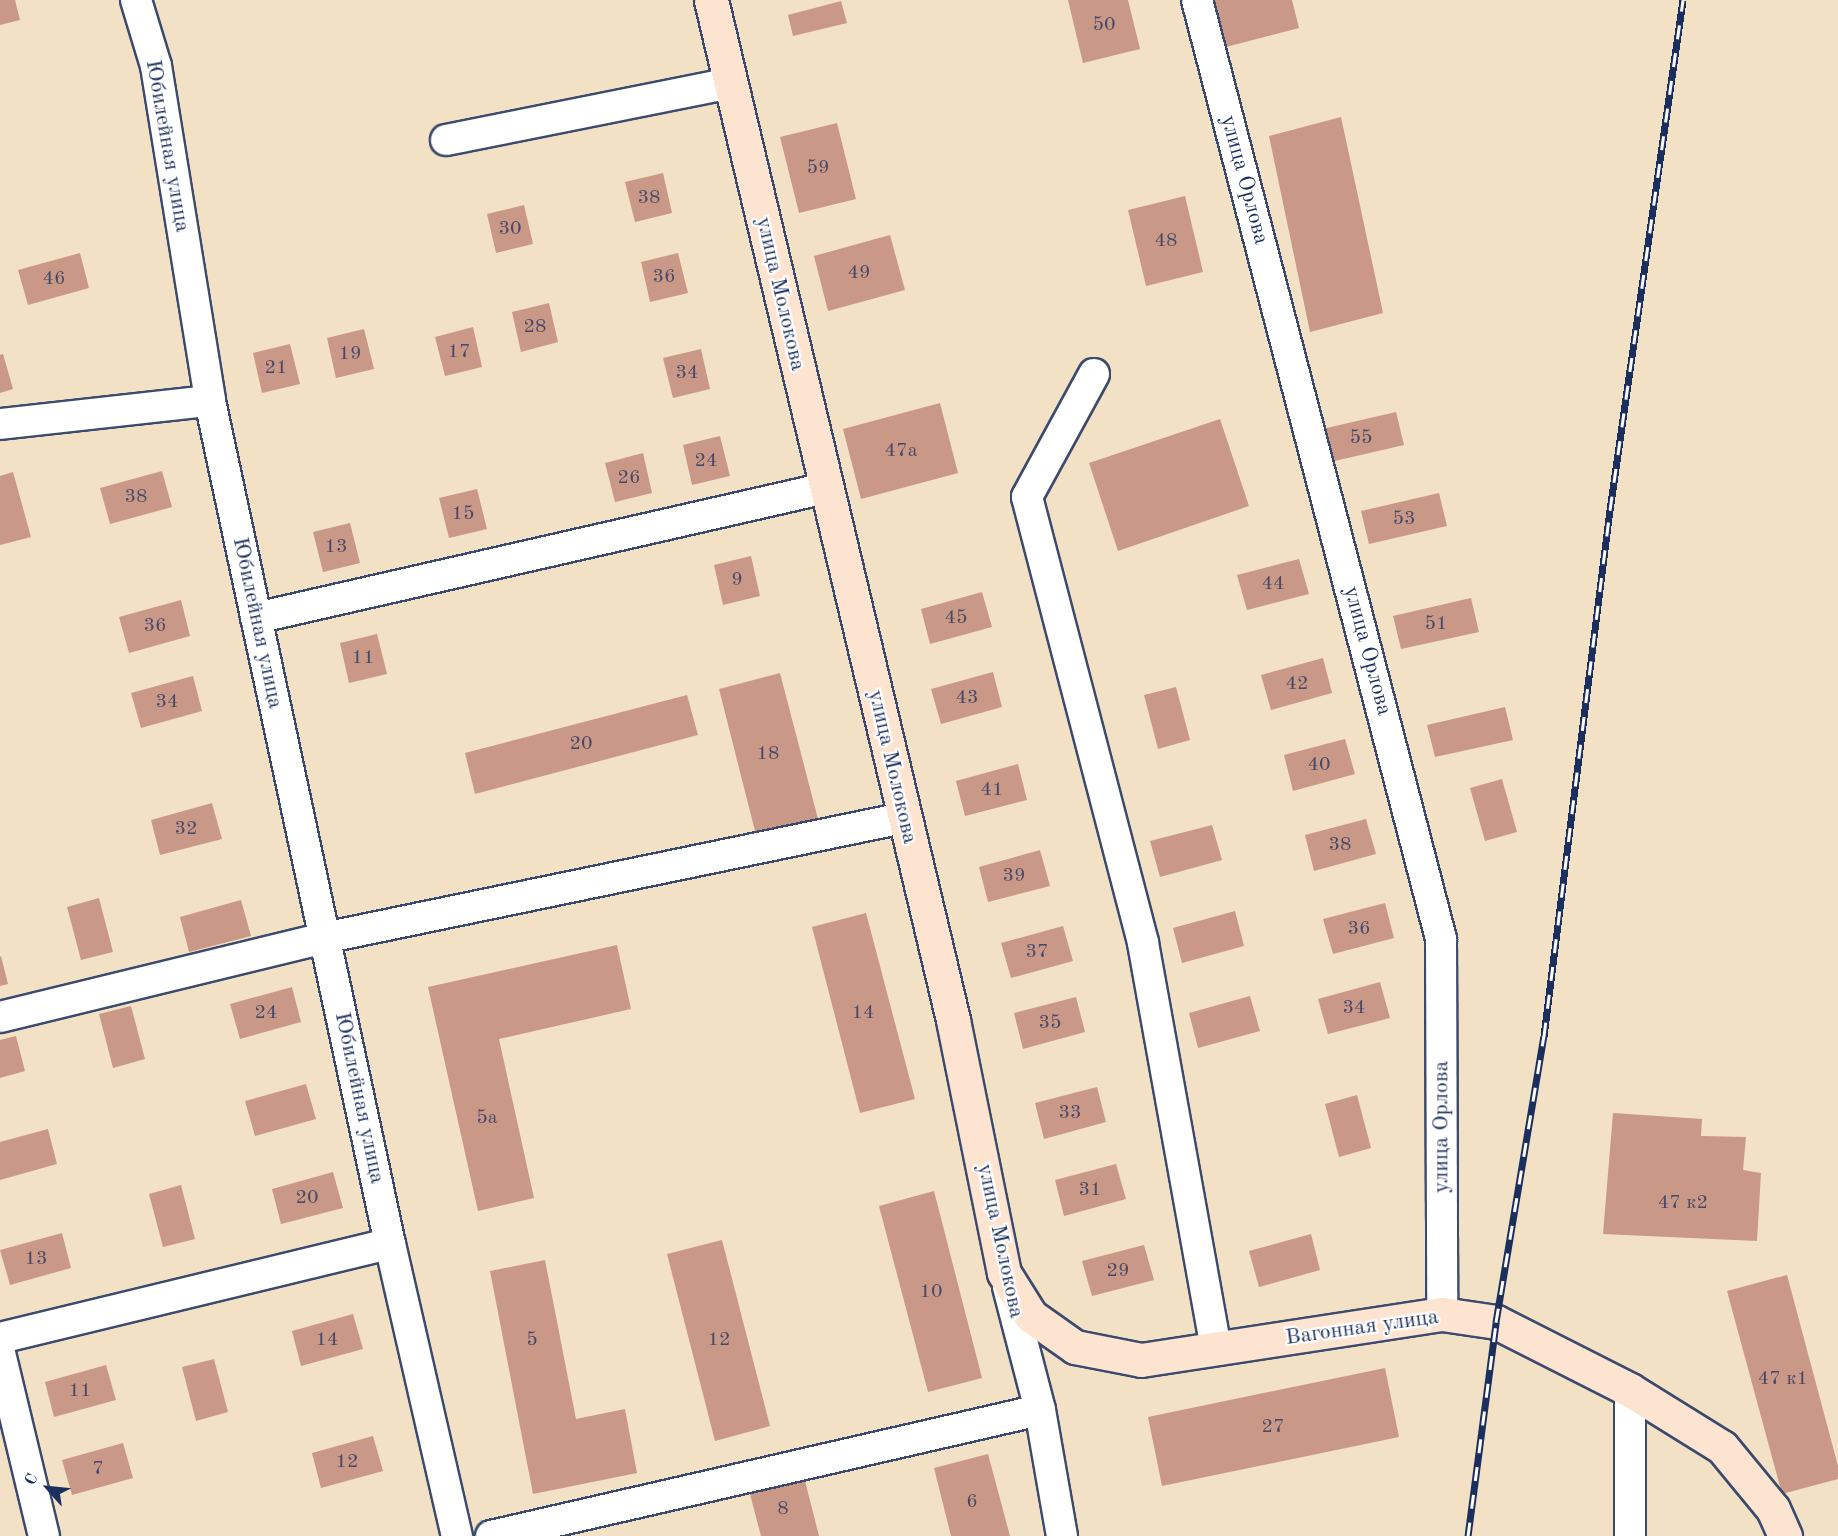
<!DOCTYPE html>
<meta charset="utf-8">
<style>
body{margin:0}
#map{position:relative;width:1838px;height:1536px;overflow:hidden;background:#f2e1c5;font-family:"Old Standard TT",serif}
div>[style]{position:absolute}
[style*='--x']{left:calc(var(--x)*1px);top:calc(var(--y)*1px);width:calc(var(--w)*1px);rotate:calc(var(--a)*1deg)}
.building>*{inset:0;background:#ca9886}
.roads{filter:drop-shadow(2px 0 #3b4a6d) drop-shadow(-2px 0 #3b4a6d) drop-shadow(0 2px #3b4a6d) drop-shadow(0 -2px #3b4a6d)}
.street>*{height:30px;margin:-15px;padding:0 15px;transform-origin:15px;border-radius:15px;background:#fff}
.secondary>*{height:33px;margin:-16.5px;padding:0 16.5px;transform-origin:16.5px;border-radius:16.5px;background:#fde4d1}
.rail>*{height:7px;margin-top:-3.5px;transform-origin:0;background:repeating-linear-gradient(90deg,#fff 0 14px,#1b2f5e 0 28px);box-sizing:border-box;border-block:2px solid #1b2f5e}
span{translate:-50% -50%;white-space:nowrap;text-align:center;line-height:1.15;-webkit-text-stroke:4.5px #fff;paint-order:stroke}
.number-label{font-size:20px;color:#474968}
.number-label span{-webkit-text-stroke-width:0}
.street-label{font-size:22px;color:#1b2f5e}
.north{position:absolute;left:18px;top:1458px;width:60px;height:60px;-webkit-text-stroke:4px #fff;paint-order:stroke;rotate:297deg;font-size:16px;font-weight:700;line-height:24px;text-align:center;color:#1b2f5e}
.north::after{content:'';display:block;margin:auto;width:21px;height:27px;background:#1b2f5e;clip-path:polygon(50% 0,100% 100%,50% 72%,0 100%)}
</style>
<div id="map">
<div class="building">
<i style="clip-path:polygon(0 0,15px 0,20px 20px,0 25px)"></i>
<i style="clip-path:polygon(1068px 0,1128px 0,1140px 49px,1083px 63px)"></i>
<i style="clip-path:polygon(1214px 0,1292px 0,1299px 28px,1226px 47px)"></i>
<i style="clip-path:polygon(841px 1px,847px 23px,793px 36px,788px 15px)"></i>
<i style="clip-path:polygon(1341px 117px,1383px 313px,1310px 332px,1269px 136px)"></i>
<i style="clip-path:polygon(837px 123px,856px 199px,799px 213px,780px 137px)"></i>
<i style="clip-path:polygon(663px 173px,672px 213px,635px 222px,625px 182px)"></i>
<i style="clip-path:polygon(1185px 196px,1203px 272px,1146px 286px,1128px 210px)"></i>
<i style="clip-path:polygon(524px 205px,533px 244px,496px 253px,487px 214px)"></i>
<i style="clip-path:polygon(890px 235px,905px 290px,828px 311px,814px 256px)"></i>
<i style="clip-path:polygon(80px 253px,89px 288px,28px 305px,18px 270px)"></i>
<i style="clip-path:polygon(678px 253px,688px 293px,650px 302px,641px 262px)"></i>
<i style="clip-path:polygon(549px 303px,558px 342px,521px 352px,512px 312px)"></i>
<i style="clip-path:polygon(473px 327px,482px 367px,445px 376px,435px 337px)"></i>
<i style="clip-path:polygon(364px 329px,374px 369px,336px 378px,327px 338px)"></i>
<i style="clip-path:polygon(290px 344px,300px 384px,262px 393px,253px 353px)"></i>
<i style="clip-path:polygon(701px 349px,710px 389px,673px 398px,663px 358px)"></i>
<i style="clip-path:polygon(3px 354px,13px 389px,0 393px,0 355px)"></i>
<i style="clip-path:polygon(940px 403px,958px 473px,861px 499px,843px 429px)"></i>
<i style="clip-path:polygon(1396px 412px,1404px 445px,1326px 463px,1318px 430px)"></i>
<i style="clip-path:polygon(1220px 419px,1249px 506px,1118px 551px,1089px 463px)"></i>
<i style="clip-path:polygon(720px 436px,730px 476px,692px 485px,683px 445px)"></i>
<i style="clip-path:polygon(643px 453px,652px 493px,615px 502px,605px 463px)"></i>
<i style="clip-path:polygon(162px 471px,172px 507px,110px 524px,100px 488px)"></i>
<i style="clip-path:polygon(13px 472px,31px 537px,0 545px,0 476px)"></i>
<i style="clip-path:polygon(477px 489px,487px 529px,449px 538px,439px 498px)"></i>
<i style="clip-path:polygon(1439px 493px,1447px 526px,1369px 544px,1361px 511px)"></i>
<i style="clip-path:polygon(350px 523px,360px 563px,323px 572px,313px 532px)"></i>
<i style="clip-path:polygon(751px 556px,760px 596px,723px 605px,714px 565px)"></i>
<i style="clip-path:polygon(1299px 559px,1309px 594px,1247px 610px,1237px 575px)"></i>
<i style="clip-path:polygon(982px 592px,992px 627px,930px 644px,921px 609px)"></i>
<i style="clip-path:polygon(1471px 598px,1479px 632px,1401px 649px,1393px 616px)"></i>
<i style="clip-path:polygon(181px 600px,190px 636px,129px 653px,119px 617px)"></i>
<i style="clip-path:polygon(377px 634px,387px 674px,349px 683px,340px 643px)"></i>
<i style="clip-path:polygon(1323px 658px,1332px 693px,1271px 710px,1261px 675px)"></i>
<i style="clip-path:polygon(993px 672px,1002px 707px,941px 724px,931px 689px)"></i>
<i style="clip-path:polygon(780px 673px,818px 819px,756px 835px,719px 689px)"></i>
<i style="clip-path:polygon(193px 676px,202px 711px,141px 728px,131px 693px)"></i>
<i style="clip-path:polygon(1176px 687px,1190px 740px,1158px 749px,1144px 695px)"></i>
<i style="clip-path:polygon(687px 695px,698px 735px,475px 794px,465px 753px)"></i>
<i style="clip-path:polygon(1505px 707px,1513px 740px,1435px 757px,1427px 725px)"></i>
<i style="clip-path:polygon(1345px 739px,1355px 774px,1293px 791px,1284px 755px)"></i>
<i style="clip-path:polygon(1018px 764px,1027px 800px,965px 816px,956px 781px)"></i>
<i style="clip-path:polygon(1502px 779px,1517px 832px,1485px 841px,1470px 788px)"></i>
<i style="clip-path:polygon(212px 803px,222px 839px,160px 855px,151px 820px)"></i>
<i style="clip-path:polygon(1366px 819px,1376px 854px,1314px 871px,1305px 835px)"></i>
<i style="clip-path:polygon(1212px 825px,1222px 860px,1160px 877px,1150px 841px)"></i>
<i style="clip-path:polygon(1040px 850px,1050px 886px,988px 902px,979px 867px)"></i>
<i style="clip-path:polygon(99px 898px,113px 952px,81px 960px,67px 907px)"></i>
<i style="clip-path:polygon(241px 900px,251px 936px,189px 952px,180px 917px)"></i>
<i style="clip-path:polygon(1385px 903px,1394px 938px,1333px 954px,1323px 919px)"></i>
<i style="clip-path:polygon(1235px 911px,1244px 946px,1182px 963px,1173px 928px)"></i>
<i style="clip-path:polygon(866px 913px,915px 1099px,860px 1113px,812px 927px)"></i>
<i style="clip-path:polygon(1063px 926px,1073px 961px,1011px 978px,1001px 943px)"></i>
<i style="clip-path:polygon(617px 945px,631px 1009px,499px 1039px,534px 1198px,478px 1211px,428px 987px)"></i>
<i style="clip-path:polygon(1px 956px,8px 984px,0 986px,0 957px)"></i>
<i style="clip-path:polygon(1380px 982px,1390px 1018px,1328px 1034px,1318px 999px)"></i>
<i style="clip-path:polygon(292px 987px,301px 1022px,240px 1039px,230px 1004px)"></i>
<i style="clip-path:polygon(1250px 996px,1260px 1031px,1198px 1048px,1189px 1013px)"></i>
<i style="clip-path:polygon(1076px 997px,1085px 1032px,1023px 1049px,1014px 1013px)"></i>
<i style="clip-path:polygon(131px 1006px,145px 1059px,113px 1068px,99px 1014px)"></i>
<i style="clip-path:polygon(16px 1036px,25px 1071px,0 1078px,0 1040px)"></i>
<i style="clip-path:polygon(306px 1084px,316px 1119px,255px 1136px,245px 1101px)"></i>
<i style="clip-path:polygon(1097px 1087px,1106px 1122px,1044px 1139px,1035px 1103px)"></i>
<i style="clip-path:polygon(1357px 1095px,1371px 1148px,1339px 1157px,1325px 1104px)"></i>
<i style="clip-path:polygon(1613px 1113px,1702px 1119px,1701px 1136px,1746px 1137px,1743px 1170px,1761px 1173px,1757px 1241px,1603px 1234px)"></i>
<i style="clip-path:polygon(48px 1129px,57px 1164px,0 1180px,0 1142px)"></i>
<i style="clip-path:polygon(1116px 1164px,1126px 1199px,1064px 1216px,1055px 1180px)"></i>
<i style="clip-path:polygon(333px 1172px,343px 1208px,281px 1224px,272px 1189px)"></i>
<i style="clip-path:polygon(181px 1185px,195px 1239px,163px 1247px,149px 1194px)"></i>
<i style="clip-path:polygon(934px 1191px,982px 1378px,928px 1392px,879px 1206px)"></i>
<i style="clip-path:polygon(62px 1233px,71px 1268px,10px 1285px,0 1250px)"></i>
<i style="clip-path:polygon(1311px 1234px,1320px 1270px,1259px 1287px,1249px 1251px)"></i>
<i style="clip-path:polygon(722px 1240px,770px 1426px,715px 1441px,667px 1254px)"></i>
<i style="clip-path:polygon(1144px 1245px,1154px 1280px,1092px 1296px,1082px 1261px)"></i>
<i style="clip-path:polygon(545px 1260px,576px 1419px,625px 1409px,637px 1473px,533px 1494px,490px 1271px)"></i>
<i style="clip-path:polygon(1787px 1275px,1838px 1466px,1838px 1479px,1782px 1494px,1727px 1291px)"></i>
<i style="clip-path:polygon(353px 1314px,363px 1349px,301px 1366px,292px 1331px)"></i>
<i style="clip-path:polygon(214px 1359px,228px 1412px,196px 1421px,182px 1367px)"></i>
<i style="clip-path:polygon(106px 1365px,116px 1400px,54px 1417px,45px 1382px)"></i>
<i style="clip-path:polygon(1385px 1368px,1399px 1437px,1162px 1486px,1148px 1417px)"></i>
<i style="clip-path:polygon(373px 1436px,383px 1471px,321px 1488px,312px 1453px)"></i>
<i style="clip-path:polygon(123px 1443px,133px 1478px,72px 1495px,62px 1460px)"></i>
<i style="clip-path:polygon(988px 1454px,1010px 1536px,951px 1536px,934px 1468px)"></i>
<i style="clip-path:polygon(802px 1469px,819px 1536px,761px 1536px,747px 1483px)"></i>
</div>
<div class="roads">
<div class="street">
<i style="--x:136;--y:0;--w:69;--a:73.1"></i>
<i style="--x:156;--y:66;--w:339;--a:80.8"></i>
<i style="--x:210;--y:401;--w:862;--a:77.95"></i>
<i style="--x:390;--y:1244;--w:300;--a:77.1"></i>
<i style="--x:1197;--y:0;--w:970;--a:75.43"></i>
<i style="--x:1441;--y:939;--w:375;--a:89.8"></i>
<i style="--x:446;--y:140;--w:291;--a:-11.3"></i>
<i style="--x:1094;--y:374;--w:140;--a:118.6"></i>
<i style="--x:1027;--y:497;--w:461;--a:75.4"></i>
<i style="--x:1143;--y:943;--w:413;--a:79.8"></i>
<i style="--x:0;--y:424;--w:211;--a:-6.3"></i>
<i style="--x:256;--y:618;--w:585;--a:-12.85"></i>
<i style="--x:0;--y:1017;--w:333;--a:-13.7"></i>
<i style="--x:324;--y:938;--w:591;--a:-11.71"></i>
<i style="--x:1008;--y:1287;--w:127;--a:75.4"></i>
<i style="--x:1040;--y:1410;--w:128;--a:80.1"></i>
<i style="--x:0;--y:1338;--w:401;--a:-13.6"></i>
<i style="--x:0;--y:1353;--w:188;--a:76.5"></i>
<i style="--x:1630;--y:1390;--w:146;--a:90"></i>
<i style="--x:491;--y:1536;--w:563;--a:-12.93"></i>
</div>
<div class="secondary">
<i style="--x:711;--y:0;--w:1048;--a:76.65"></i>
<i style="--x:953;--y:1020;--w:258;--a:78.6"></i>
<i style="--x:1004;--y:1273;--w:51;--a:57.9"></i>
<i style="--x:1031;--y:1316;--w:54;--a:35.2"></i>
<i style="--x:1075;--y:1347;--w:67;--a:11.1"></i>
<i style="--x:1141;--y:1360;--w:304;--a:-8.7"></i>
<i style="--x:1442;--y:1314;--w:55;--a:8.4"></i>
<i style="--x:1496;--y:1322;--w:150;--a:26.9"></i>
<i style="--x:1630;--y:1390;--w:108;--a:31.8"></i>
<i style="--x:1722;--y:1447;--w:80;--a:50.6"></i>
<i style="--x:1773;--y:1509;--w:30;--a:66"></i>
</div>
</div>
<div class="rail">
<i style="--x:1468;--y:1536;--w:216;--a:-82.5"></i>
<i style="--x:1496;--y:1322;--w:290;--a:-80.5"></i>
<i style="--x:1544;--y:1036;--w:530;--a:-82.85"></i>
<i style="--x:1610;--y:510;--w:515;--a:-81.85"></i>
</div>
<div class="number-label">
<span style="left:1104px;top:25px">50</span>
<span style="left:818px;top:168px">59</span>
<span style="left:649px;top:198px">38</span>
<span style="left:510px;top:229px">30</span>
<span style="left:1166px;top:241px">48</span>
<span style="left:859px;top:273px">49</span>
<span style="left:664px;top:277px">36</span>
<span style="left:54px;top:279px">46</span>
<span style="left:535px;top:327px">28</span>
<span style="left:459px;top:352px">17</span>
<span style="left:350px;top:354px">19</span>
<span style="left:276px;top:368px">21</span>
<span style="left:687px;top:373px">34</span>
<span style="left:1361px;top:438px">55</span>
<span style="left:901px;top:451px">47а</span>
<span style="left:706px;top:461px">24</span>
<span style="left:629px;top:478px">26</span>
<span style="left:136px;top:497px">38</span>
<span style="left:463px;top:514px">15</span>
<span style="left:1404px;top:519px">53</span>
<span style="left:336px;top:547px">13</span>
<span style="left:737px;top:580px">9</span>
<span style="left:1273px;top:584px">44</span>
<span style="left:956px;top:618px">45</span>
<span style="left:1436px;top:624px">51</span>
<span style="left:155px;top:626px">36</span>
<span style="left:363px;top:658px">11</span>
<span style="left:1297px;top:684px">42</span>
<span style="left:967px;top:698px">43</span>
<span style="left:167px;top:702px">34</span>
<span style="left:581px;top:744px">20</span>
<span style="left:768px;top:754px">18</span>
<span style="left:1319px;top:765px">40</span>
<span style="left:992px;top:790px">41</span>
<span style="left:186px;top:829px">32</span>
<span style="left:1340px;top:845px">38</span>
<span style="left:1014px;top:876px">39</span>
<span style="left:1359px;top:929px">36</span>
<span style="left:1037px;top:952px">37</span>
<span style="left:1354px;top:1008px">34</span>
<span style="left:266px;top:1013px">24</span>
<span style="left:863px;top:1013px">14</span>
<span style="left:1050px;top:1023px">35</span>
<span style="left:1070px;top:1113px">33</span>
<span style="left:487px;top:1118px">5а</span>
<span style="left:1090px;top:1190px">31</span>
<span style="left:307px;top:1198px">20</span>
<span style="left:1683px;top:1203px">47 к2</span>
<span style="left:36px;top:1259px">13</span>
<span style="left:1118px;top:1271px">29</span>
<span style="left:931px;top:1292px">10</span>
<span style="left:327px;top:1340px">14</span>
<span style="left:532px;top:1340px">5</span>
<span style="left:719px;top:1340px">12</span>
<span style="left:1783px;top:1379px">47 к1</span>
<span style="left:80px;top:1391px">11</span>
<span style="left:1273px;top:1427px">27</span>
<span style="left:347px;top:1462px">12</span>
<span style="left:98px;top:1469px">7</span>
<span style="left:972px;top:1502px">6</span>
<span style="left:783px;top:1509px">8</span>
</div>
<div class="street-label">
<span style="left:167px;top:146px;rotate:80deg">Юбилейная улица</span>
<span style="left:1244px;top:180px;rotate:75deg">улица Орлова</span>
<span style="left:780px;top:294px;rotate:77deg">улица Молокова</span>
<span style="left:257px;top:623px;rotate:78deg">Юбилейная улица</span>
<span style="left:1367px;top:651px;rotate:75deg">улица Орлова</span>
<span style="left:892px;top:767px;rotate:77deg">улица Молокова</span>
<span style="left:359px;top:1098px;rotate:78deg">Юбилейная улица</span>
<span style="left:1442px;top:1127px;rotate:-90deg">улица Орлова</span>
<span style="left:1000px;top:1241px;rotate:78deg">улица Молокова</span>
<span style="left:1362px;top:1328px;rotate:-8deg">Вагонная улица</span>
</div>
<div class="north">С</div>
</div>
